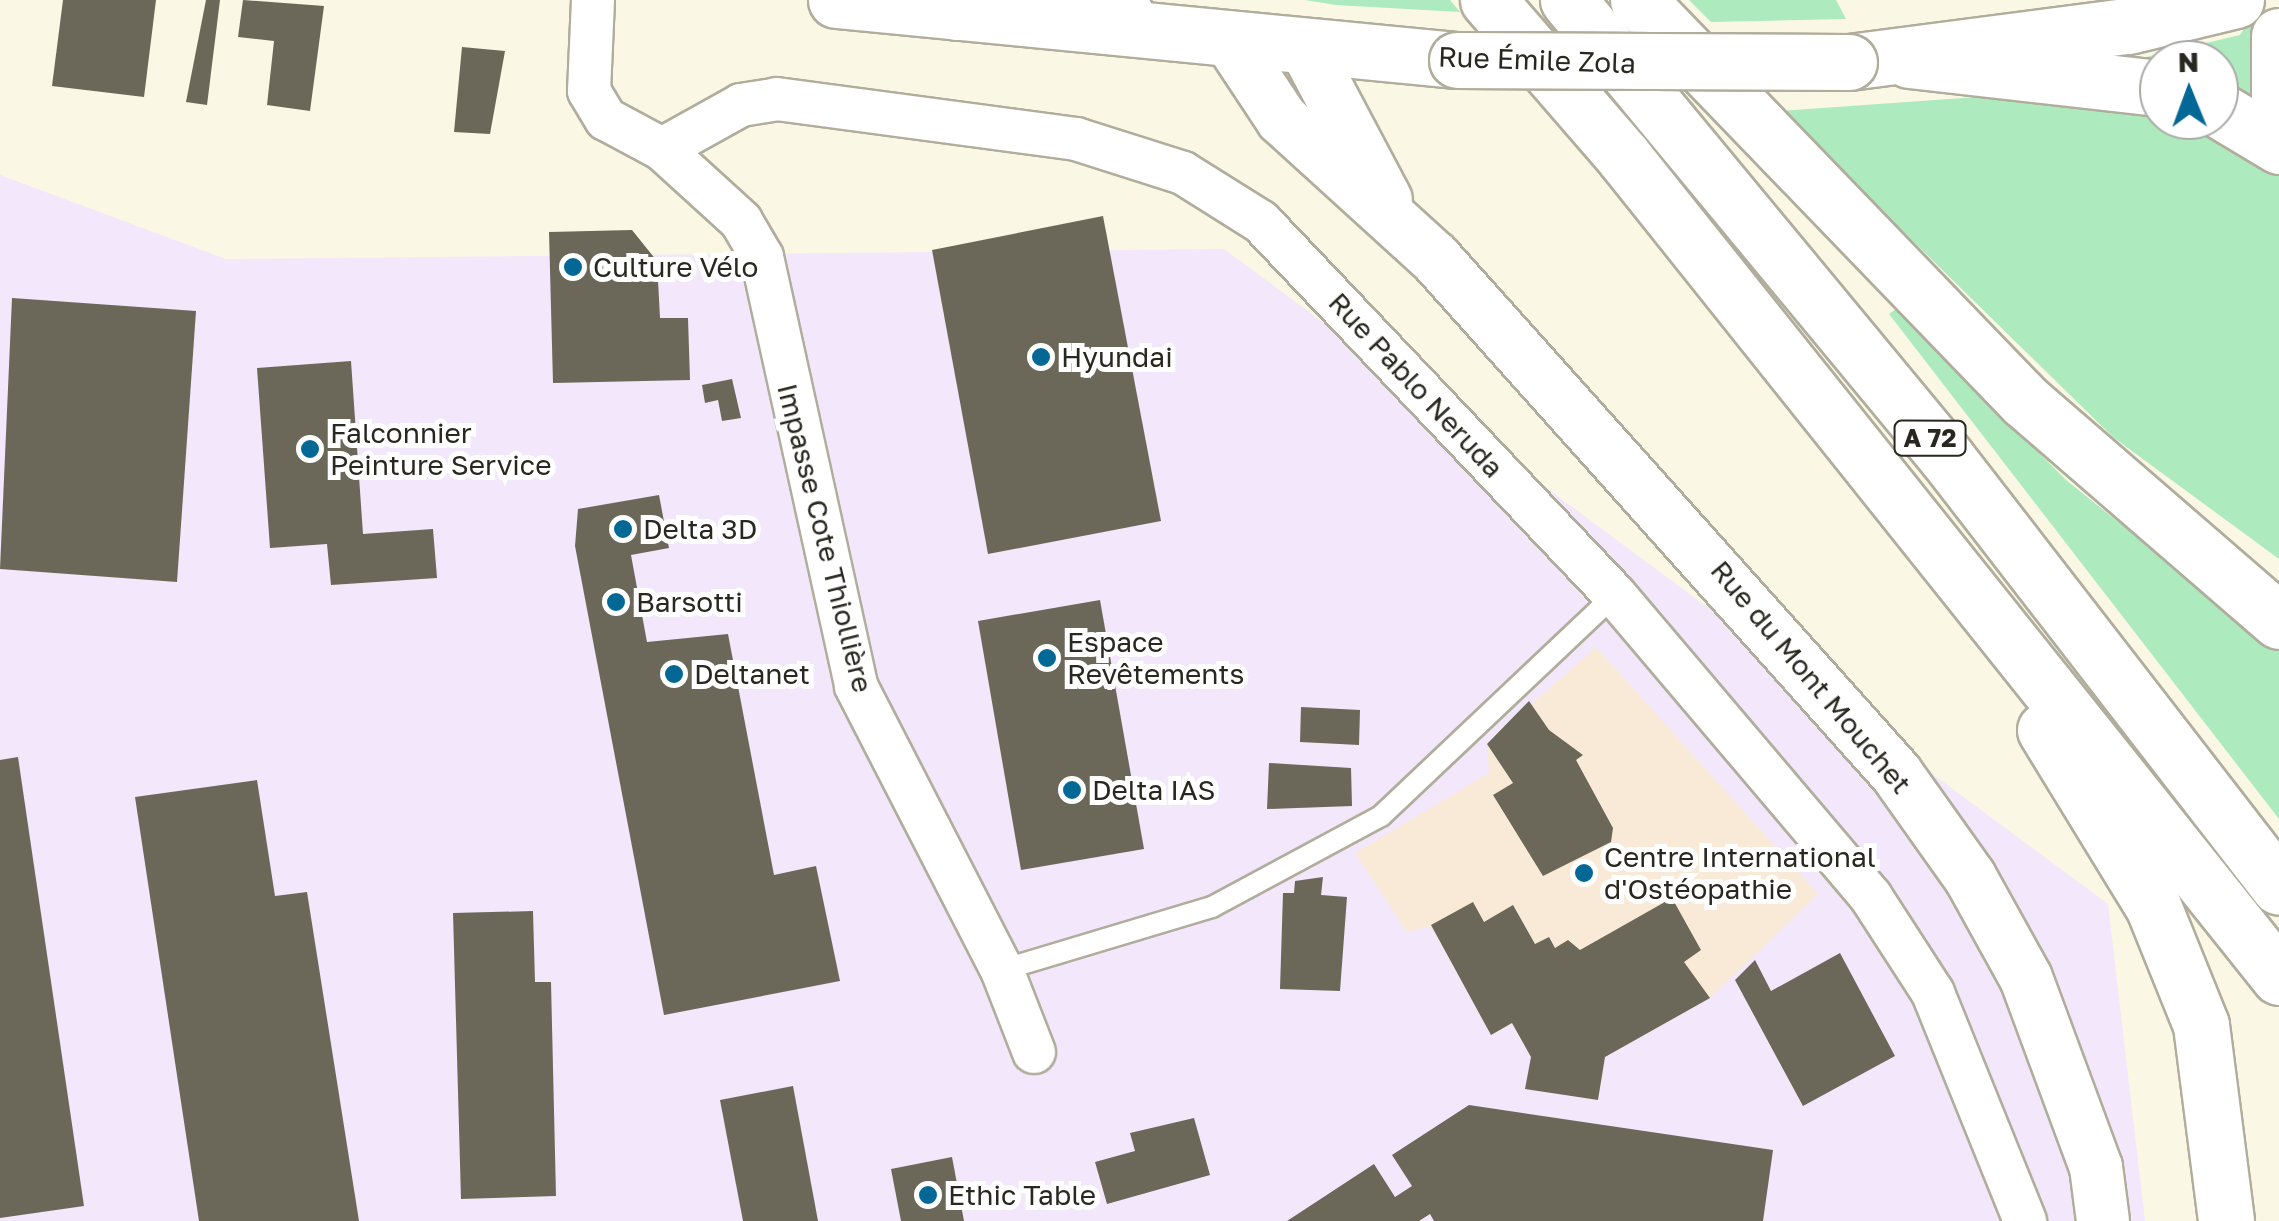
<!DOCTYPE html>
<meta charset="utf-8">
<style>
body{margin:0}
#map{position:relative;width:2279px;height:1221px;overflow:hidden;background:#faf7e5;font-family:"Golos Text",sans-serif}
div>[style]{position:absolute}
[style*='--x']{left:calc(var(--x)*1px);top:calc(var(--y)*1px);width:calc(var(--w)*1px);rotate:calc(var(--a)*1deg)}
.industrial>*{inset:0;background:#f3e7fb}
.education>*{inset:0;background:#f9ead7}
.green>*{inset:0;background:#adeabe}
.building>*{inset:0;background:#6b6859}
.roads{filter:drop-shadow(2px 0 #b1ad9c) drop-shadow(-2px 0 #b1ad9c) drop-shadow(0 2px #b1ad9c) drop-shadow(0 -2px #b1ad9c)}
.service>*{height:20px;margin:-10px;padding:0 10px;transform-origin:10px;border-radius:10px;background:#fff}
.minor>*{height:42px;margin:-21px;padding:0 21px;transform-origin:21px;border-radius:21px;background:#fff}
.tertiary>*{height:52px;margin:-26px;padding:0 26px;transform-origin:26px;border-radius:26px;background:#fff}
.secondary>*{height:55px;margin:-27.5px;padding:0 27.5px;transform-origin:27.5px;border-radius:27.5px;background:#fff}
.motorway>*{height:55px;margin:-27.5px;padding:0 27.5px;transform-origin:27.5px;border-radius:27.5px;background:#fff}
.bridges{filter:drop-shadow(2px 0 #b1ad9c) drop-shadow(-2px 0 #b1ad9c) drop-shadow(0 2px #b1ad9c) drop-shadow(0 -2px #b1ad9c)}
.secondary-bridge>*{height:55px;margin:-27.5px;padding:0 27.5px;transform-origin:27.5px;border-radius:27.5px;background:#fff}
.dots>*{width:28px;height:28px;translate:-50% -50%;box-sizing:border-box;border:5px solid #fff;border-radius:50%}
span{translate:-50% -50%;white-space:nowrap;text-align:center;line-height:1.15;-webkit-text-stroke:10px #fff;paint-order:stroke}
.shield-label span{padding:2px 8px;background:#fff;border:2px solid;border-radius:8px;-webkit-text-stroke-width:0}
.shield-label{font-size:25px;color:#282720;font-weight:700}
.street-label{font-size:28px;color:#282720}
.poi-label{font-size:28px;color:#282720}
.left{translate:0 -50%;text-align:left}
.north{position:absolute;left:2139px;top:40px;width:100px;height:100px;box-sizing:border-box;background:#fff;border:2px solid #a9a9a6;border-radius:50%;rotate:359deg;font-size:28px;font-weight:700;line-height:40px;text-align:center;color:#282720}
.north::after{content:'';display:block;margin:auto;width:35px;height:45px;background:#046897;clip-path:polygon(50% 0,100% 100%,50% 72%,0 100%)}
</style>
<div id="map">
<div class="industrial">
<i style="clip-path:polygon(0 175px,226px 259px,1224px 249px,2108px 904px,2145px 1221px,0 1221px)"></i>
</div>
<div class="education">
<i style="clip-path:polygon(1596px 647px,1818px 894px,1710px 998px,1605px 1057px,1598px 1100px,1525px 1089px,1531px 1057px,1512px 1024px,1491px 1035px,1431px 926px,1407px 932px,1355px 853px,1489px 773px,1487px 744px)"></i>
</div>
<div class="green">
<i style="clip-path:polygon(1305px 0,1450px 0,1460px 12px,1336px 5px)"></i>
<i style="clip-path:polygon(1689px 0,1836px 0,1846px 19px,1711px 22px)"></i>
<i style="clip-path:polygon(2263px 17px,2262px 111px,2219px 90px,2219px 60px,2159px 60px,2159px 70px,2125px 62px,2240px 35px,2251px 18px)"></i>
<i style="clip-path:polygon(2064px 91px,2159px 105px,2159px 120px,2197px 120px,2279px 172px,2279px 559px,2113px 437px,1780px 111px)"></i>
<i style="clip-path:polygon(1896px 309px,2066px 480px,2279px 651px,2279px 819px,1889px 314px)"></i>
</div>
<div class="building">
<i style="clip-path:polygon(63px 0,156px 0,144px 97px,52px 86px)"></i>
<i style="clip-path:polygon(206px 0,220px 0,207px 105px,186px 102px)"></i>
<i style="clip-path:polygon(243px 0,324px 6px,310px 111px,267px 105px,274px 41px,238px 37px)"></i>
<i style="clip-path:polygon(462px 47px,505px 51px,490px 134px,454px 132px)"></i>
<i style="clip-path:polygon(1103px 216px,1161px 521px,988px 554px,932px 250px)"></i>
<i style="clip-path:polygon(632px 230px,657px 261px,660px 318px,688px 318px,690px 380px,553px 383px,549px 232px)"></i>
<i style="clip-path:polygon(12px 298px,196px 311px,177px 582px,0 569px)"></i>
<i style="clip-path:polygon(351px 361px,363px 534px,433px 529px,437px 578px,331px 585px,327px 544px,270px 548px,257px 368px)"></i>
<i style="clip-path:polygon(732px 379px,741px 418px,722px 421px,718px 400px,705px 403px,702px 385px)"></i>
<i style="clip-path:polygon(659px 495px,669px 548px,631px 555px,647px 642px,728px 634px,774px 875px,816px 866px,840px 981px,664px 1015px,575px 546px,578px 509px)"></i>
<i style="clip-path:polygon(1100px 600px,1144px 849px,1021px 870px,978px 621px)"></i>
<i style="clip-path:polygon(1529px 701px,1549px 730px,1583px 755px,1576px 760px,1613px 828px,1611px 842px,1543px 876px,1493px 795px,1513px 783px,1487px 744px)"></i>
<i style="clip-path:polygon(1301px 707px,1360px 710px,1359px 745px,1300px 742px)"></i>
<i style="clip-path:polygon(18px 757px,84px 1206px,0 1218px,0 760px)"></i>
<i style="clip-path:polygon(1269px 763px,1351px 768px,1352px 806px,1267px 809px)"></i>
<i style="clip-path:polygon(257px 780px,275px 896px,307px 892px,359px 1221px,199px 1221px,135px 797px)"></i>
<i style="clip-path:polygon(1323px 877px,1321px 895px,1347px 897px,1340px 991px,1280px 989px,1283px 893px,1294px 893px,1295px 881px)"></i>
<i style="clip-path:polygon(1672px 898px,1701px 950px,1684px 962px,1710px 998px,1605px 1057px,1598px 1100px,1525px 1089px,1531px 1057px,1512px 1023px,1491px 1035px,1431px 925px,1473px 902px,1484px 922px,1513px 905px,1535px 944px,1549px 937px,1555px 948px,1568px 940px,1580px 950px)"></i>
<i style="clip-path:polygon(533px 911px,535px 982px,551px 982px,556px 1196px,461px 1199px,453px 913px)"></i>
<i style="clip-path:polygon(1840px 953px,1895px 1056px,1803px 1106px,1735px 980px,1755px 960px,1771px 991px)"></i>
<i style="clip-path:polygon(793px 1086px,818px 1221px,743px 1221px,720px 1100px)"></i>
<i style="clip-path:polygon(1469px 1105px,1773px 1150px,1763px 1221px,1434px 1221px,1430px 1214px,1419px 1221px,1287px 1221px,1374px 1164px,1395px 1197px,1412px 1186px,1392px 1155px)"></i>
<i style="clip-path:polygon(1194px 1118px,1210px 1175px,1107px 1204px,1095px 1162px,1135px 1151px,1130px 1133px)"></i>
<i style="clip-path:polygon(952px 1157px,964px 1221px,901px 1221px,891px 1169px)"></i>
</div>
<div class="roads">
<div class="service">
<i style="--x:1002;--y:970;--w:219;--a:-16.7"></i>
<i style="--x:1212;--y:907;--w:192;--a:-28.3"></i>
<i style="--x:1381;--y:816;--w:322;--a:-43.4"></i>
</div>
<div class="minor">
<i style="--x:593;--y:0;--w:91;--a:92.5"></i>
<i style="--x:589;--y:91;--w:33;--a:59"></i>
<i style="--x:606;--y:119;--w:64;--a:28.2"></i>
<i style="--x:662;--y:149;--w:107;--a:42.3"></i>
<i style="--x:741;--y:221;--w:42;--a:59.7"></i>
<i style="--x:762;--y:257;--w:439;--a:77.6"></i>
<i style="--x:856;--y:686;--w:319;--a:62.8"></i>
<i style="--x:1002;--y:970;--w:88;--a:68.7"></i>
<i style="--x:662;--y:149;--w:90;--a:-29.1"></i>
<i style="--x:741;--y:105;--w:36;--a:-9"></i>
<i style="--x:777;--y:99;--w:302;--a:7.6"></i>
<i style="--x:1076;--y:139;--w:112;--a:17.6"></i>
<i style="--x:1183;--y:173;--w:92;--a:32.1"></i>
<i style="--x:1261;--y:222;--w:514;--a:46.5"></i>
<i style="--x:1615;--y:595;--w:396;--a:49.7"></i>
<i style="--x:1871;--y:897;--w:114;--a:57.1"></i>
<i style="--x:1933;--y:993;--w:246;--a:68"></i>
</div>
<div class="tertiary">
<i style="--x:1229;--y:39;--w:96;--a:56.5"></i>
<i style="--x:1282;--y:119;--w:207;--a:42.3"></i>
<i style="--x:1435;--y:258;--w:691;--a:48.17"></i>
<i style="--x:1896;--y:773;--w:128;--a:54.6"></i>
<i style="--x:1970;--y:877;--w:115;--a:61"></i>
<i style="--x:2026;--y:978;--w:202;--a:69.7"></i>
<i style="--x:2096;--y:1167;--w:54;--a:82.6"></i>
<i style="--x:1304;--y:45;--w:175;--a:62.1"></i>
</div>
<div class="secondary">
<i style="--x:836;--y:0;--w:624;--a:5.52"></i>
<i style="--x:1849;--y:62;--w:281;--a:-7.4"></i>
<i style="--x:2128;--y:26;--w:111;--a:-13.5"></i>
</div>
<div class="motorway">
<i style="--x:1118;--y:0;--w:32;--a:62"></i>
<i style="--x:1488;--y:0;--w:206;--a:49.1"></i>
<i style="--x:1623;--y:156;--w:1051;--a:51.37"></i>
<i style="--x:1568;--y:0;--w:594;--a:50.39"></i>
<i style="--x:1947;--y:458;--w:542;--a:52.26"></i>
<i style="--x:1638;--y:0;--w:557;--a:46.02"></i>
<i style="--x:2025;--y:401;--w:336;--a:40.9"></i>
<i style="--x:957;--y:12;--w:13;--a:-63"></i>
<i style="--x:2279;--y:36;--w:64;--a:90"></i>
<i style="--x:1909;--y:60;--w:252;--a:6.4"></i>
<i style="--x:2219;--y:110;--w:70;--a:31"></i>
<i style="--x:2045;--y:730;--w:206;--a:58.5"></i>
<i style="--x:2153;--y:906;--w:128;--a:68"></i>
<i style="--x:2201;--y:1025;--w:198;--a:82.7"></i>
</div>
</div>
<div class="bridges">
<div class="secondary-bridge">
<i style="--x:1457;--y:60;--w:392;--a:0.3"></i>
</div>
</div>
<div class="dots">
<i style="left:573px;top:267px;background:#046897"></i>
<i style="left:1041px;top:357px;background:#046897"></i>
<i style="left:310px;top:449px;background:#046897"></i>
<i style="left:623px;top:529px;background:#046897"></i>
<i style="left:616px;top:602px;background:#046897"></i>
<i style="left:1047px;top:658px;background:#046897"></i>
<i style="left:674px;top:674px;background:#046897"></i>
<i style="left:1072px;top:790px;background:#046897"></i>
<i style="left:1584px;top:873px;background:#046897"></i>
<i style="left:928px;top:1195px;background:#046897"></i>
</div>
<div class="shield-label">
<span style="left:1930px;top:438px">A 72</span>
</div>
<div class="street-label">
<span style="left:1537px;top:60px;rotate:2deg">Rue Émile Zola</span>
<span style="left:1416px;top:385px;rotate:47deg">Rue Pablo Neruda</span>
<span style="left:825px;top:538px;rotate:76deg">Impasse Cote Thiollière</span>
<span style="left:1811px;top:677px;rotate:50deg">Rue du Mont Mouchet</span>
</div>
<div class="poi-label">
<span class="left" style="left:593px;top:267px">Culture Vélo</span>
<span class="left" style="left:1061px;top:357px">Hyundai</span>
<span class="left" style="left:330px;top:449px">Falconnier<br>Peinture Service</span>
<span class="left" style="left:643px;top:529px">Delta 3D</span>
<span class="left" style="left:636px;top:602px">Barsotti</span>
<span class="left" style="left:1067px;top:658px">Espace<br>Revêtements</span>
<span class="left" style="left:694px;top:674px">Deltanet</span>
<span class="left" style="left:1092px;top:790px">Delta IAS</span>
<span class="left" style="left:1604px;top:873px">Centre International<br>d'Ostéopathie</span>
<span class="left" style="left:948px;top:1195px">Ethic Table</span>
</div>
<div class="north">N</div>
</div>
